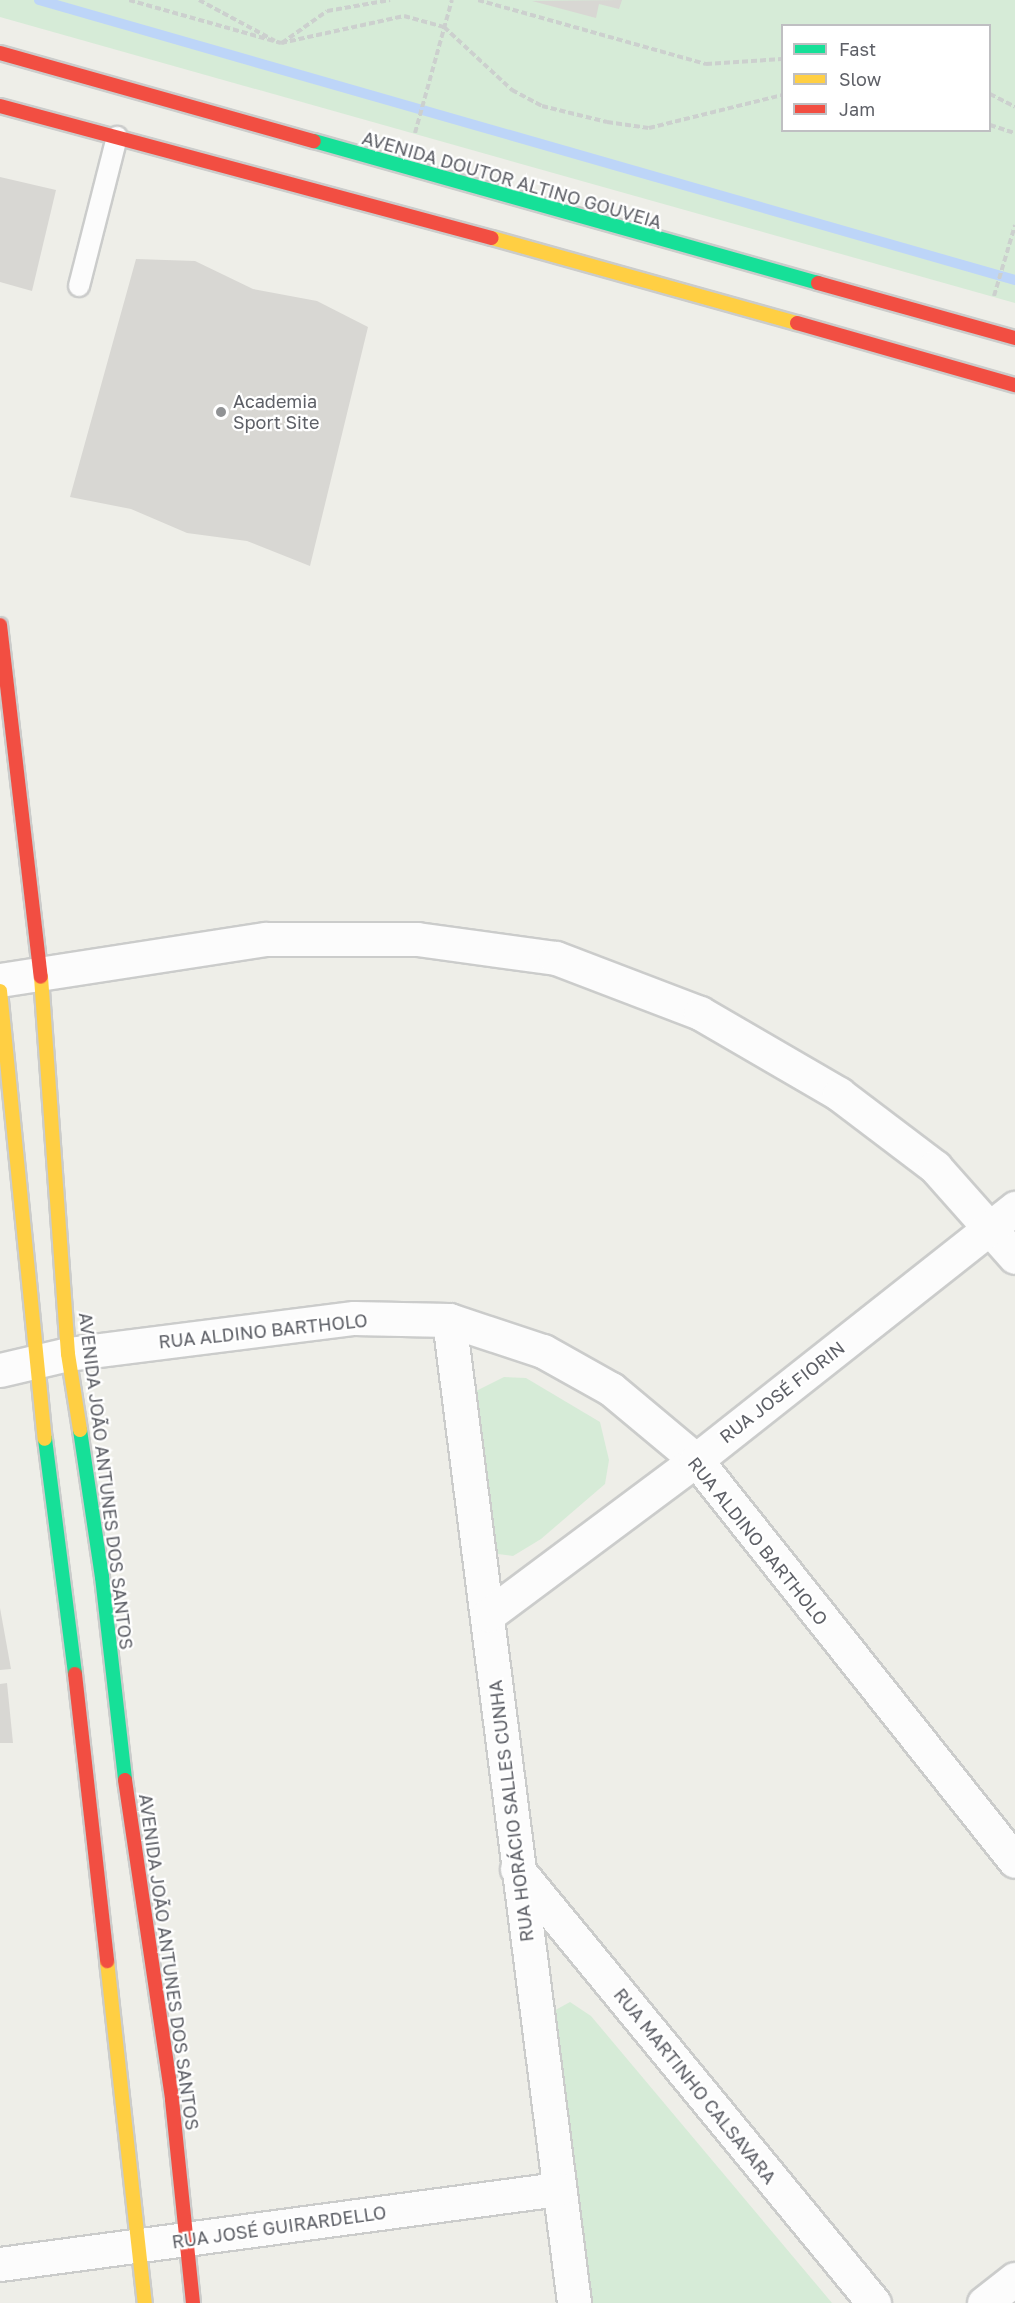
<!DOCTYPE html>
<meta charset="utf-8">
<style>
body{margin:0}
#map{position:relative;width:1015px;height:2303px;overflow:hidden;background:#eeeee8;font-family:"Golos Text",sans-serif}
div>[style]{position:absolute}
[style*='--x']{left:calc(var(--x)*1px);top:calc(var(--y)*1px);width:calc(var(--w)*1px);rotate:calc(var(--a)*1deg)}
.green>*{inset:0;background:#d6ebd7}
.stream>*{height:10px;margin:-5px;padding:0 5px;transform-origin:5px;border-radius:5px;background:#bdd5f8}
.building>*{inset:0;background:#d8d7d3}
.path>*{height:4px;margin-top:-2px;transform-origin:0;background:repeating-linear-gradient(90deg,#ccd0ce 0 6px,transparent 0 9px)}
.roads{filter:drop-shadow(2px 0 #cbcccb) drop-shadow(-2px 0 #cbcccb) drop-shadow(0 2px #cbcccb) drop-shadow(0 -2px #cbcccb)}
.lane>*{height:20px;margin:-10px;padding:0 10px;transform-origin:10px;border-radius:10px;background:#fcfcfc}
.street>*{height:33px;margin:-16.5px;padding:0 16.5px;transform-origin:16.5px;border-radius:16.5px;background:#fcfcfc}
.fast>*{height:14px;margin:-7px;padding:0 7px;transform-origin:7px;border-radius:7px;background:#16e098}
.slow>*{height:14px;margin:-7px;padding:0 7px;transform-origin:7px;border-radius:7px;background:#ffcf43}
.jam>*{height:14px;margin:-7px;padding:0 7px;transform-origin:7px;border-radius:7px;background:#f24e42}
.dots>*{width:16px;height:16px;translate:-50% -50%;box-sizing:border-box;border:3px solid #fff;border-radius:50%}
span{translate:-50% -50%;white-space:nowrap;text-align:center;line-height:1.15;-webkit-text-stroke:4.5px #fff;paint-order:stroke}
.street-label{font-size:18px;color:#5e6067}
.poi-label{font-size:18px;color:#5e6067}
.left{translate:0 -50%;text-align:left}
.legend{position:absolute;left:781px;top:24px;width:210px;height:108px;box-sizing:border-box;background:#fff;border:2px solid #bfbfc2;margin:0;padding:8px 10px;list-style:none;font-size:18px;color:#5e6067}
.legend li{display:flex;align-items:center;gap:12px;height:30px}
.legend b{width:30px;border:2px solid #bfbfc2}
</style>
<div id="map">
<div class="green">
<i style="clip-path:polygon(evenodd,0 0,1015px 0,1015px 303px,0 17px,0 0,782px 26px,990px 26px,990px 130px,782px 130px,782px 26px)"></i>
<i style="clip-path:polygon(504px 1377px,526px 1378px,600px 1422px,609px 1460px,605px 1484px,541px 1539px,513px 1556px,498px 1554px,485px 1546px,474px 1392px)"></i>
<i style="clip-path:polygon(570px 2002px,591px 2016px,832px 2303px,586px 2303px,550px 2013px)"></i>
</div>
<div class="stream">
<i style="--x:39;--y:0;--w:1015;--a:16.01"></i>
</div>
<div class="building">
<i style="clip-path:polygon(622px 0,619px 9px,599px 4px,596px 18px,532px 1px)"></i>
<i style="clip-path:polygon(0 177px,56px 190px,32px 291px,0 282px)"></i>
<i style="clip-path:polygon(136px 259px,195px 261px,253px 289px,317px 301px,368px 327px,310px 566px,247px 541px,187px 533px,131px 509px,70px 497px)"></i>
<i style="clip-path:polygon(0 1608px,11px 1669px,0 1670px)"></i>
<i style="clip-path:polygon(7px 1683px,13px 1743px,0 1743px,0 1684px)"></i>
</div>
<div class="path">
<i style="--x:129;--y:0;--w:158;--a:15.8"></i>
<i style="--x:281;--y:43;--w:126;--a:-12.4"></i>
<i style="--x:404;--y:16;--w:41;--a:15.4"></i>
<i style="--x:444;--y:27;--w:93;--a:42.8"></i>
<i style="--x:512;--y:90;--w:34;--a:28"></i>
<i style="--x:542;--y:106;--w:67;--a:13.8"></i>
<i style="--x:607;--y:122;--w:42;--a:8.1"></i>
<i style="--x:649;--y:128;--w:137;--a:-13.9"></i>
<i style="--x:199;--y:0;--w:86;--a:28.3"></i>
<i style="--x:478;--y:0;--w:237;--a:15.7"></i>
<i style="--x:706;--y:64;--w:76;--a:-3.8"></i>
<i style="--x:282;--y:43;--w:55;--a:-35.4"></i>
<i style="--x:327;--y:11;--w:64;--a:-9.9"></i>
<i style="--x:990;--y:94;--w:28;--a:27"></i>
<i style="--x:990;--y:125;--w:26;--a:18"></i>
<i style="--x:415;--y:133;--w:138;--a:-74.5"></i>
<i style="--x:994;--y:296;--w:74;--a:-73.5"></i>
</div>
<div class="roads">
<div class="lane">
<i style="--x:79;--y:286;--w:154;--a:-75.7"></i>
</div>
<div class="street">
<i style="--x:0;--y:980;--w:269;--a:-8.8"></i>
<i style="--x:266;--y:939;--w:151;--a:0"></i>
<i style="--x:417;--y:939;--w:140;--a:7.8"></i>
<i style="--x:556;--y:958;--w:154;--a:20.9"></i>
<i style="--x:700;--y:1013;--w:161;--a:30.2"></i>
<i style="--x:839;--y:1094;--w:121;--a:37.2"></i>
<i style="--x:935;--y:1167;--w:120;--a:48.4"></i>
<i style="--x:449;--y:1320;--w:991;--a:82.75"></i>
<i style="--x:0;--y:1370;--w:70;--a:-13.2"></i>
<i style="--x:68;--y:1354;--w:288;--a:-7.2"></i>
<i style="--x:354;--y:1318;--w:95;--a:1.2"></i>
<i style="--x:449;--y:1320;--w:99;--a:18.3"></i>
<i style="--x:543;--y:1351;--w:78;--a:29.2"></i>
<i style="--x:611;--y:1389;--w:111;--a:39.9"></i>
<i style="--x:696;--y:1460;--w:512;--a:51.5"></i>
<i style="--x:488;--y:1615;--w:259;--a:-36.7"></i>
<i style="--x:696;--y:1460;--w:407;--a:-38.3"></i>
<i style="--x:517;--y:1869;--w:562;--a:50.56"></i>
<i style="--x:0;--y:2264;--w:563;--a:-7.66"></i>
<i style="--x:984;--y:2303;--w:39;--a:-38"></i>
</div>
<div class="fast">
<i style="--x:314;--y:141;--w:524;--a:15.73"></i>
<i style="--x:80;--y:1430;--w:149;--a:81.5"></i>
<i style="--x:102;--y:1577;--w:204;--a:83.5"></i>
<i style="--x:45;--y:1439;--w:237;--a:82.7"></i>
</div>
<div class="slow">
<i style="--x:492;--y:238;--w:317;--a:15.6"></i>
<i style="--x:41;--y:977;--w:378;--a:85.9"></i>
<i style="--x:68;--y:1354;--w:77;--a:81"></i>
<i style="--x:0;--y:991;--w:450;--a:84.3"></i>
<i style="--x:107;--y:1961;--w:344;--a:83.7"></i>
</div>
<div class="jam">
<i style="--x:0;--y:53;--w:326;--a:15.7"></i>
<i style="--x:0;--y:106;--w:509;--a:15.02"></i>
<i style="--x:818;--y:283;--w:205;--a:15.6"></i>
<i style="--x:797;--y:323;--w:227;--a:15.9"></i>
<i style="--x:0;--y:625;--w:354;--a:83.4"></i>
<i style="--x:75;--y:1674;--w:289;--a:83.6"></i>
<i style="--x:125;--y:1780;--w:323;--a:81.6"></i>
<i style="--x:172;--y:2100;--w:204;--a:84.1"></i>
</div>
</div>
<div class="dots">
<i style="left:221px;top:412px;background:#909294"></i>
</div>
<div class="street-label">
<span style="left:512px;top:180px;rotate:16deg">AVENIDA DOUTOR ALTINO GOUVEIA</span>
<span style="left:263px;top:1331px;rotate:-6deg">RUA ALDINO BARTHOLO</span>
<span style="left:782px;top:1392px;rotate:-38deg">RUA JOSÉ FIORIN</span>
<span style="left:106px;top:1481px;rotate:83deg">AVENIDA JOÃO ANTUNES DOS SANTOS</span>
<span style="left:758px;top:1541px;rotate:51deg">RUA ALDINO BARTHOLO</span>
<span style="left:511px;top:1811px;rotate:-97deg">RUA HORÁCIO SALLES CUNHA</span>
<span style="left:169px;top:1962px;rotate:82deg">AVENIDA JOÃO ANTUNES DOS SANTOS</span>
<span style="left:695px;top:2086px;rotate:51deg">RUA MARTINHO CALSAVARA</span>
<span style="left:279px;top:2227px;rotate:-8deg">RUA JOSÉ GUIRARDELLO</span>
</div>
<div class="poi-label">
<span class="left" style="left:233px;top:412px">Academia<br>Sport Site</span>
</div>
<ul class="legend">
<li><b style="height:8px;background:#16e098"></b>Fast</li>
<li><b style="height:8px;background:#ffcf43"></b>Slow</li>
<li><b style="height:8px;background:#f24e42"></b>Jam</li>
</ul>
</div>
